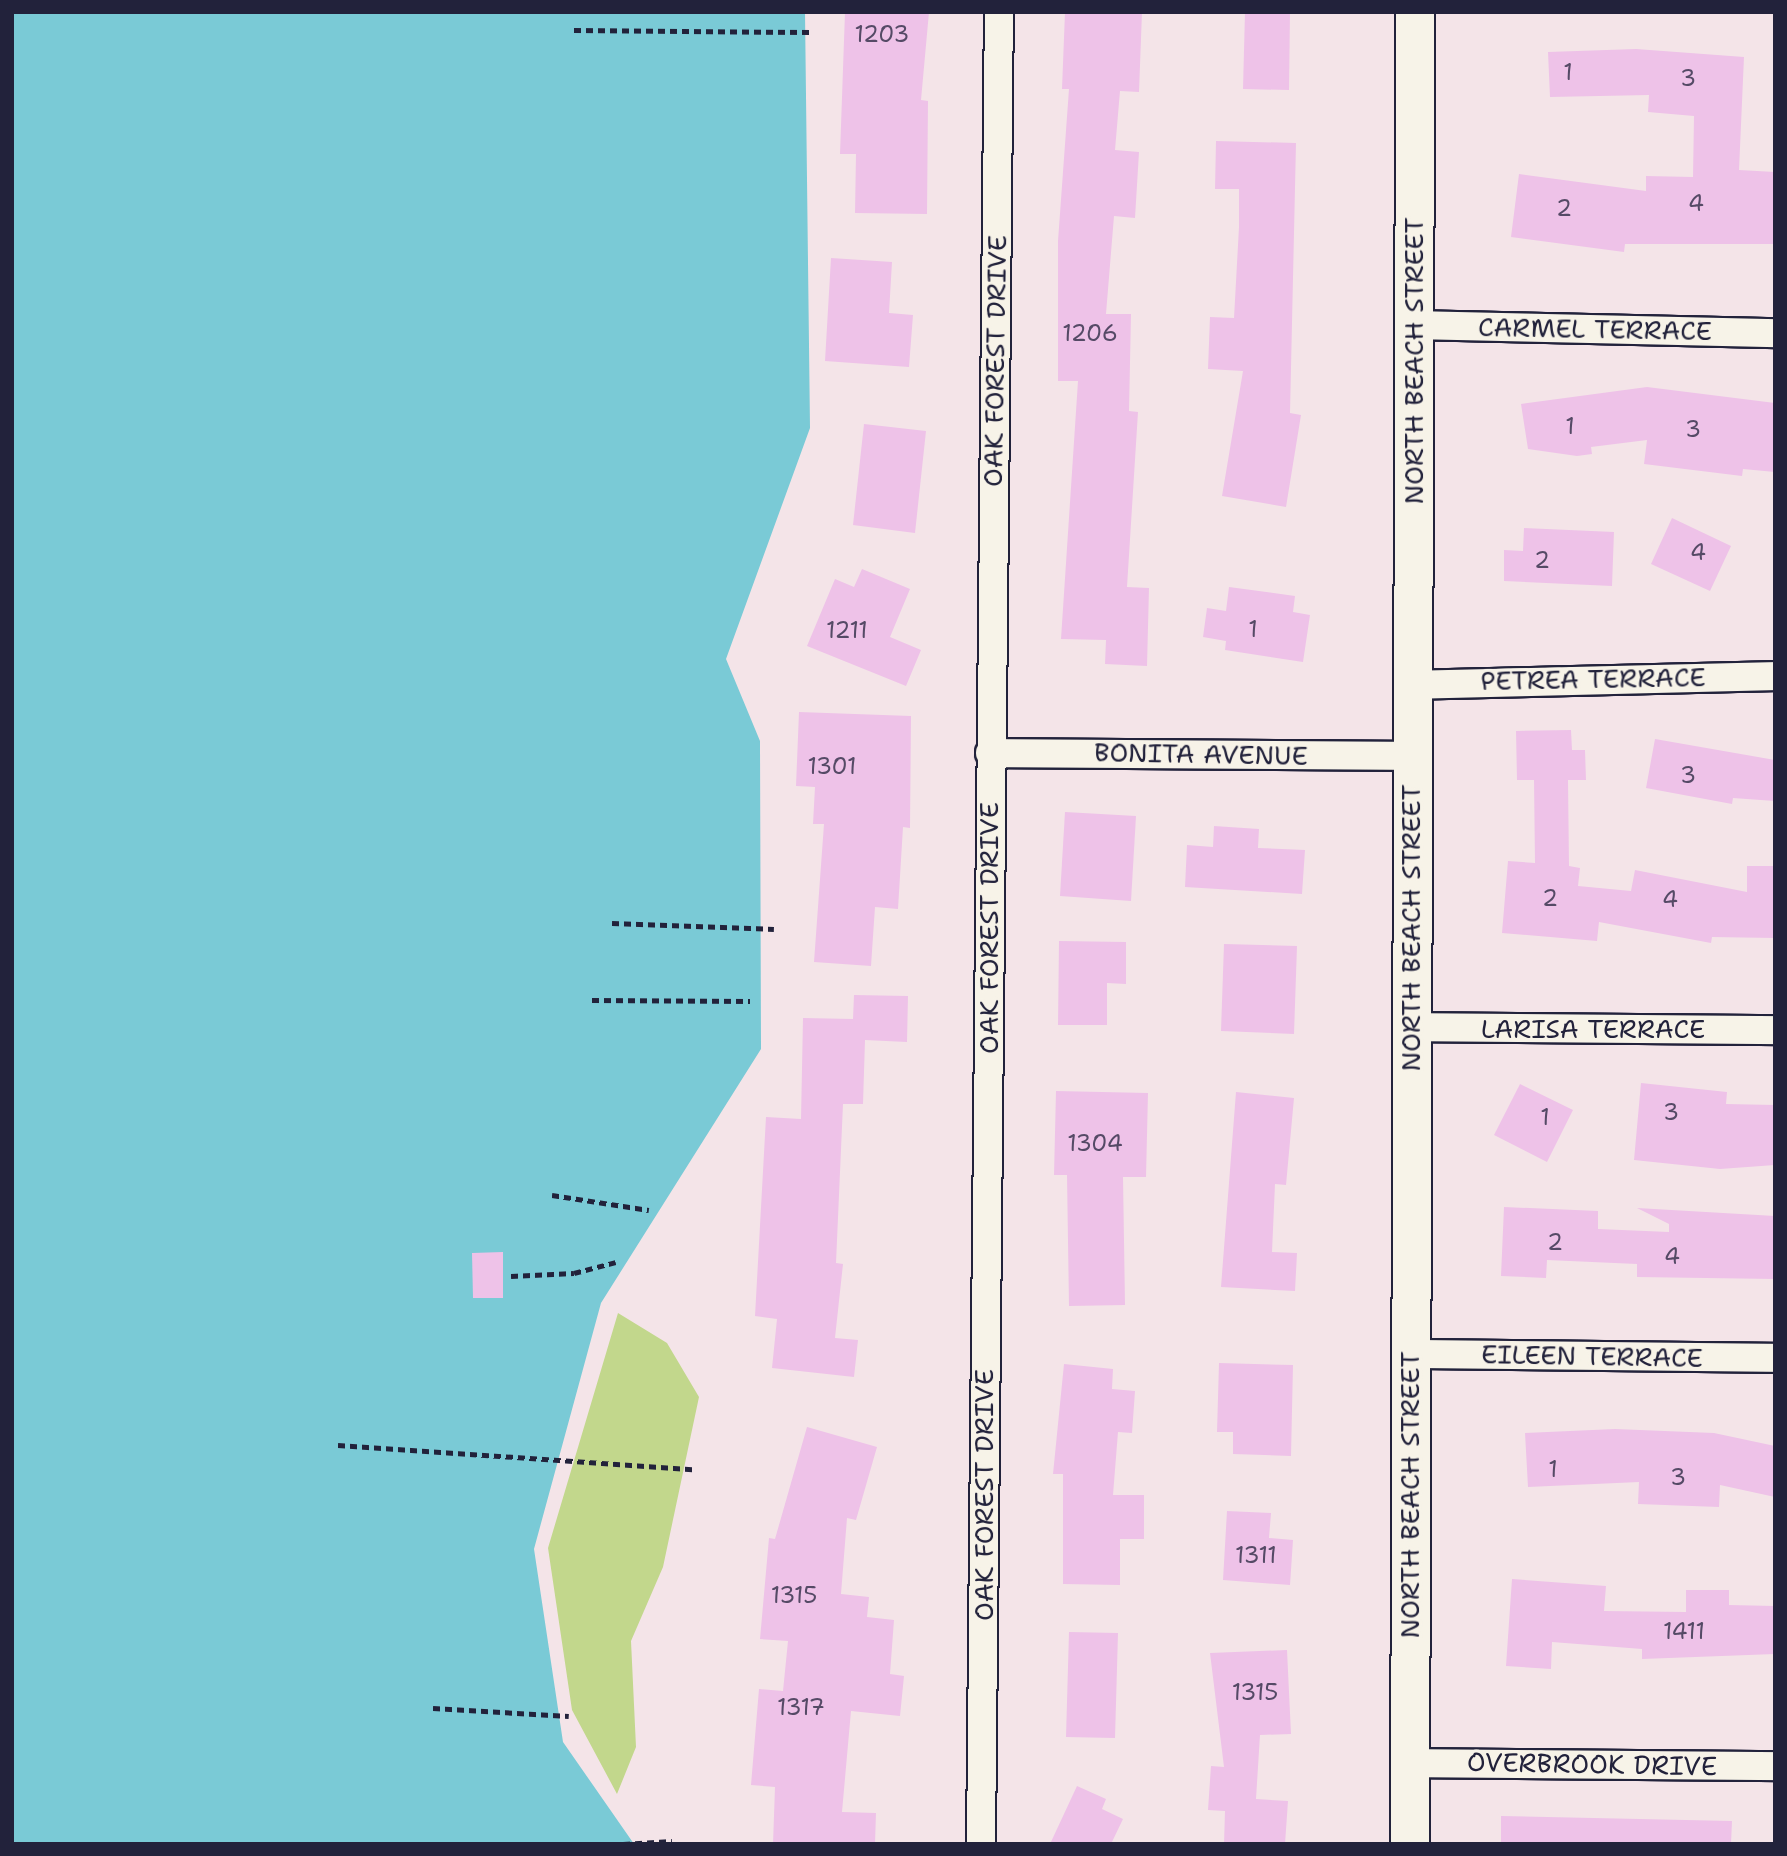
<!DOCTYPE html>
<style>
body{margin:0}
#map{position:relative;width:1787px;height:1856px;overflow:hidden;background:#f4e4e8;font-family:"Shantell Sans",sans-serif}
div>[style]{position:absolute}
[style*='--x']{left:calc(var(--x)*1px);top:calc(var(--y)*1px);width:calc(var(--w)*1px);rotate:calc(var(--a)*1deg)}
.green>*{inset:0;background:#c2d78c}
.water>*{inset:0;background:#7acad6}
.building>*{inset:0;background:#eec2e8}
.path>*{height:4.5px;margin-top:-2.25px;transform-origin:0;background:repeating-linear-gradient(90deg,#22223b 0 7px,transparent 0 12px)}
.roads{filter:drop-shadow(2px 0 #22223b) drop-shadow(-2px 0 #22223b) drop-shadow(0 2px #22223b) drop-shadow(0 -2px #22223b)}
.street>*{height:28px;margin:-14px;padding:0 14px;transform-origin:14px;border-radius:14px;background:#f7f3e8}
.secondary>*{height:38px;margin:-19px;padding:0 19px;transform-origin:19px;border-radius:19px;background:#f7f3e8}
span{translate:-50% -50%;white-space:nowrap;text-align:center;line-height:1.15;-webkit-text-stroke:6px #f7f3e8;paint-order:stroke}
.number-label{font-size:23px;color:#554a66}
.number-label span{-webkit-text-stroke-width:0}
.street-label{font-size:26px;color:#22223b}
.frame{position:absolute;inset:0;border:14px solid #22223b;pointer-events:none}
</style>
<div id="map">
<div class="green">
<i style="clip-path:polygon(618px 1313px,667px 1343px,699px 1397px,663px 1567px,631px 1641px,636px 1747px,617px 1794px,572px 1710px,548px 1548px)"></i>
</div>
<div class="water">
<i style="clip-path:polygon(12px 12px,805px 12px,810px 428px,726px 659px,760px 741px,761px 1049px,601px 1303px,534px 1549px,563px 1742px,634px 1844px,12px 1844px)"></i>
</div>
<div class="building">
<i style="clip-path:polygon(845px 12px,929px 12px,921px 100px,928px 101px,927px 214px,855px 213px,856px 154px,840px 154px)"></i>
<i style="clip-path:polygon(1065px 12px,1142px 12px,1139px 92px,1120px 91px,1115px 150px,1139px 152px,1135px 218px,1114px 216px,1106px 314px,1131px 314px,1129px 411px,1138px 412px,1127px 587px,1149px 588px,1147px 666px,1105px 664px,1106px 640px,1061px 639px,1078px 381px,1058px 381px,1058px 241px,1069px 89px,1062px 89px)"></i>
<i style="clip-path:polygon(1245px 12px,1290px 12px,1289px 90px,1243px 89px)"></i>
<i style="clip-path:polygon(1636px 49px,1744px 57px,1739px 170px,1775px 172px,1775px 244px,1625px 244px,1624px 252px,1511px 237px,1519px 174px,1646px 191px,1646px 176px,1693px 177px,1694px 116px,1648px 112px,1649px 95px,1550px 97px,1548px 52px)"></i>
<i style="clip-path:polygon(1216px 141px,1296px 143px,1290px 413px,1301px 415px,1286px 507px,1222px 496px,1243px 371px,1208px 369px,1210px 317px,1234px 318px,1239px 227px,1239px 189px,1215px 189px)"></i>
<i style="clip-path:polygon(831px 258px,892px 262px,889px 313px,913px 315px,909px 367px,825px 361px)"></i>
<i style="clip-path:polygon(1647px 387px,1775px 403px,1775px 472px,1743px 469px,1742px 476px,1644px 464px,1647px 440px,1591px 447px,1592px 454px,1577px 456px,1528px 449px,1521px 404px)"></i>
<i style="clip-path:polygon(864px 424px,926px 431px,915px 533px,853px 525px)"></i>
<i style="clip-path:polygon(1672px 518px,1731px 546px,1710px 591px,1651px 564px)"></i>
<i style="clip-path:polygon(1524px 528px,1614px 532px,1612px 586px,1504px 581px,1504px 550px,1523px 551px)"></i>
<i style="clip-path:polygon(862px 569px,910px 589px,890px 637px,921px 650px,906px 686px,807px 646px,835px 579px,854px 587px)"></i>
<i style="clip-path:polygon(1229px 587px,1295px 596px,1293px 612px,1310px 615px,1303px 662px,1225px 650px,1226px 641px,1203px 637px,1207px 608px,1226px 611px)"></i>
<i style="clip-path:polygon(799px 712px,911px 716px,910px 828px,903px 827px,898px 909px,875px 907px,871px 966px,814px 962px,824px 824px,813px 824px,815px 787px,796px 786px)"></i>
<i style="clip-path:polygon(1571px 730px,1572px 750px,1585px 750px,1586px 780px,1568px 780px,1569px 866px,1580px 868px,1578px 886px,1631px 891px,1635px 870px,1747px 892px,1747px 866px,1775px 866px,1775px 938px,1712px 937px,1711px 943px,1599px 922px,1597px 941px,1502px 933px,1508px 861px,1535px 863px,1534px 780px,1517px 780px,1516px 731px)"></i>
<i style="clip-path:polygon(1655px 739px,1775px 760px,1775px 801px,1733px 798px,1732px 804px,1646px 788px)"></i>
<i style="clip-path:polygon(1065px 812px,1136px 816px,1131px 901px,1060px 896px)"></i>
<i style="clip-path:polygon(1214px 826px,1259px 829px,1258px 848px,1305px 850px,1302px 894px,1185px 887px,1187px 845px,1213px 847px)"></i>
<i style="clip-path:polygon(1059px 941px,1126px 942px,1126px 984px,1107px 983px,1107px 1025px,1058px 1025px)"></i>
<i style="clip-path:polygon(1224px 944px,1297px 946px,1294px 1034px,1221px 1031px)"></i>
<i style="clip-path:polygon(854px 995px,908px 996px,907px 1042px,865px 1040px,863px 1104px,843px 1104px,836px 1263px,843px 1264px,835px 1338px,858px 1340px,854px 1377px,772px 1368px,777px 1319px,755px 1316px,766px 1117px,801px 1119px,803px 1018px,853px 1019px)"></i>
<i style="clip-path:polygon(1641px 1083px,1727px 1092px,1726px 1104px,1775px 1105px,1775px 1165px,1720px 1169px,1634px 1160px)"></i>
<i style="clip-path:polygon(1520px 1084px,1573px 1110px,1547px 1162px,1494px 1135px)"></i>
<i style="clip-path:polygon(1056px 1091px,1148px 1093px,1146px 1177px,1123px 1177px,1125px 1305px,1069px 1306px,1067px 1175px,1054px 1175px)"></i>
<i style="clip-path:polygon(1236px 1092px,1294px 1098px,1286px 1185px,1275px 1184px,1272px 1252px,1297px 1253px,1295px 1291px,1221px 1287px)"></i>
<i style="clip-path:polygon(1504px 1207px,1598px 1211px,1598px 1229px,1669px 1232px,1669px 1224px,1637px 1208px,1775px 1216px,1775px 1279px,1637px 1277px,1637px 1264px,1547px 1260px,1546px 1278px,1501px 1276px)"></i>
<i style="clip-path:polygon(503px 1252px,503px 1298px,473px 1298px,472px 1253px)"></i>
<i style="clip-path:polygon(1219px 1363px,1293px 1365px,1291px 1456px,1233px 1454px,1233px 1432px,1217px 1432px)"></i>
<i style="clip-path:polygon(1064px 1364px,1113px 1369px,1112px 1389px,1135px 1391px,1132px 1433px,1118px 1432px,1113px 1495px,1144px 1495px,1144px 1539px,1120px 1539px,1120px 1585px,1063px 1584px,1063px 1474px,1053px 1474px)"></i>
<i style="clip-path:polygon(807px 1427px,877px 1447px,856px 1520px,847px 1518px,841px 1594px,869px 1597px,867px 1617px,894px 1620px,890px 1674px,904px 1676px,900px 1716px,851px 1711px,842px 1812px,876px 1813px,875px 1844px,773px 1844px,775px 1787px,751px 1785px,759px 1689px,783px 1691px,788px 1641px,760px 1639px,769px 1538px,775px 1539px)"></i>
<i style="clip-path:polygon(1615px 1429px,1714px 1433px,1775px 1446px,1775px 1497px,1720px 1485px,1719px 1507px,1638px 1504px,1639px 1482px,1528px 1487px,1525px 1433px)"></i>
<i style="clip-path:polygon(1227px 1511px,1271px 1513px,1269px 1538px,1293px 1540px,1290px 1585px,1223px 1580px)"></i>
<i style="clip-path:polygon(1512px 1579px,1606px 1586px,1604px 1611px,1686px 1612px,1686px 1590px,1729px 1590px,1729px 1605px,1775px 1606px,1775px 1654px,1642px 1659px,1642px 1649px,1552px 1642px,1551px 1669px,1506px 1666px)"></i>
<i style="clip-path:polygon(1069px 1632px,1118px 1633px,1115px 1738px,1066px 1737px)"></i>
<i style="clip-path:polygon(1287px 1650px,1291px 1734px,1260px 1735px,1256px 1799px,1288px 1801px,1285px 1844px,1224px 1844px,1225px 1811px,1208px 1810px,1211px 1766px,1224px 1767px,1210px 1653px)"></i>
<i style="clip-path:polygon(1077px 1786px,1106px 1799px,1102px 1809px,1123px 1819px,1111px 1844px,1050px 1844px)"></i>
<i style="clip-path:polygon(1501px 1816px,1732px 1821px,1731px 1844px,1501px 1844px)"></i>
</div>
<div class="path">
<i style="--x:574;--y:30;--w:240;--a:0.5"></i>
<i style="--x:612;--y:923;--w:162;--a:2.1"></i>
<i style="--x:592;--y:1000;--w:158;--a:0.4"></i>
<i style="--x:552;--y:1195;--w:98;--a:8.8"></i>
<i style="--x:511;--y:1276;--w:63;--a:-2.7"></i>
<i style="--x:574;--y:1273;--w:43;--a:-14.7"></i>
<i style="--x:338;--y:1445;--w:355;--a:3.9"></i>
<i style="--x:433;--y:1708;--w:136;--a:3.4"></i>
<i style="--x:623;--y:1844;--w:49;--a:-3.5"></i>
</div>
<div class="roads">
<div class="street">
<i style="--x:1416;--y:325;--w:359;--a:1.3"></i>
<i style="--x:1411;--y:685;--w:364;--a:-1.4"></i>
<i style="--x:990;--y:753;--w:422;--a:0.4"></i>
<i style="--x:1411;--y:1027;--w:364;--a:0.5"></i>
<i style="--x:1410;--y:1354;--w:365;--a:0.6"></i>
<i style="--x:1410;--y:1763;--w:365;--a:0.5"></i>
<i style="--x:981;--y:1844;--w:1832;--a:-89.44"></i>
</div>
<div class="secondary">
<i style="--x:1410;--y:1844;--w:1832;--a:-89.84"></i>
</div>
</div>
<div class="number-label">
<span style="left:882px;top:34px">1203</span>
<span style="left:1568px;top:72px">1</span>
<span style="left:1688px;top:78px">3</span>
<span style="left:1696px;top:203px">4</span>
<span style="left:1564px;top:208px">2</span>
<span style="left:1090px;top:333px">1206</span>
<span style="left:1570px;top:426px">1</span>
<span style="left:1693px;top:429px">3</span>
<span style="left:1698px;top:552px">4</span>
<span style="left:1542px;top:560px">2</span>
<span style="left:1253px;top:629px">1</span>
<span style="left:847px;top:630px">1211</span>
<span style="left:832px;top:766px">1301</span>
<span style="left:1688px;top:775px">3</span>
<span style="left:1550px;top:898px">2</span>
<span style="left:1670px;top:899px">4</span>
<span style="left:1671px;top:1112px">3</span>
<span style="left:1545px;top:1117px">1</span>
<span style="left:1095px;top:1143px">1304</span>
<span style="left:1555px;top:1242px">2</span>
<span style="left:1672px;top:1256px">4</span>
<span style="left:1553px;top:1469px">1</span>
<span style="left:1678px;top:1477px">3</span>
<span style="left:1256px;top:1555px">1311</span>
<span style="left:794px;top:1595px">1315</span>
<span style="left:1684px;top:1631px">1411</span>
<span style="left:1255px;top:1692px">1315</span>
<span style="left:801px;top:1707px">1317</span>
</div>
<div class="street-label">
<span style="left:1595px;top:329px;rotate:1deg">CARMEL TERRACE</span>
<span style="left:995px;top:361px;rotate:-89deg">OAK FOREST DRIVE</span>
<span style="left:1414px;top:361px;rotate:-90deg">NORTH BEACH STREET</span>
<span style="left:1593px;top:679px;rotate:-1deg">PETREA TERRACE</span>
<span style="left:1201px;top:754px;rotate:1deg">BONITA AVENUE</span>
<span style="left:989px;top:928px;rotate:-90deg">OAK FOREST DRIVE</span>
<span style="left:1411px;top:928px;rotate:-90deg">NORTH BEACH STREET</span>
<span style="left:1593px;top:1029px">LARISA TERRACE</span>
<span style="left:1592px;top:1356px;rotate:1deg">EILEEN TERRACE</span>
<span style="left:984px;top:1495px;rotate:-90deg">OAK FOREST DRIVE</span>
<span style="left:1410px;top:1495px;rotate:-90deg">NORTH BEACH STREET</span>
<span style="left:1592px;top:1764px;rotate:1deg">OVERBROOK DRIVE</span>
</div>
<div class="frame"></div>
</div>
